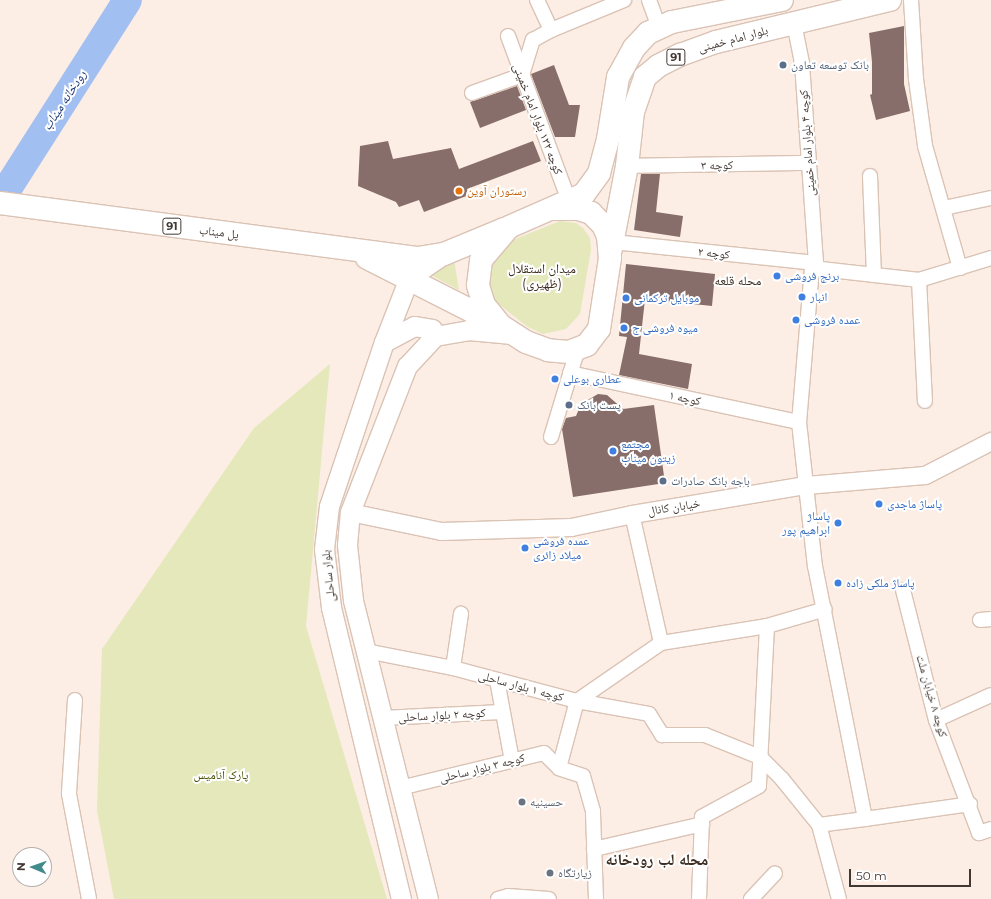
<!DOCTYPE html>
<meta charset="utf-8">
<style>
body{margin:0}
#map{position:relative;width:991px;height:899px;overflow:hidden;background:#fceee5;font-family:Montserrat,"Noto Naskh Arabic",sans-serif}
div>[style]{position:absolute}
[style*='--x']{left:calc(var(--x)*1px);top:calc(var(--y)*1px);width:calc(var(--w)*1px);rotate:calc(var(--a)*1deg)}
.green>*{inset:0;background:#e4e8bb}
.river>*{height:29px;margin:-14.5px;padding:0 14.5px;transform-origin:14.5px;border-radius:14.5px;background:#a2bff2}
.building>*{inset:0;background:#886e6b}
.roads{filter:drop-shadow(1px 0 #dac3b5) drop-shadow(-1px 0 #dac3b5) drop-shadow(0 1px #dac3b5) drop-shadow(0 -1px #dac3b5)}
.minor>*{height:14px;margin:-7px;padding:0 7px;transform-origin:7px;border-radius:7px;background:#fff}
.tertiary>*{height:17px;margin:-8.5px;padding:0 8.5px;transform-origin:8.5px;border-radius:8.5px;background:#fff}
.secondary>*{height:19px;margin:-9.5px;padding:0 9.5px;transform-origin:9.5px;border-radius:9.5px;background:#fff}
.primary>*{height:22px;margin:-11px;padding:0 11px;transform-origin:11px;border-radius:11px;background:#fff}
.dots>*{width:11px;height:11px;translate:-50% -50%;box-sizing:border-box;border:2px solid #fff;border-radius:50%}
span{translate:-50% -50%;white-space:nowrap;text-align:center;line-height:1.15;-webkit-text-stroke:4px #fff;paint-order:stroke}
.shield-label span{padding:1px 3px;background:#fff;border:1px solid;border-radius:3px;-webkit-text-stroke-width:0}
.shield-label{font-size:11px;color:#423833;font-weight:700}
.street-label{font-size:12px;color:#423833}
.service-label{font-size:12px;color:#4e5e75}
.left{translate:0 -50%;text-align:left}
.food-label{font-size:12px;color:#c56008}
.shop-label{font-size:12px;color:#366cbe}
.right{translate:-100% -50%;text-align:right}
.park-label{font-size:12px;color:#4c4e04}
.worship-label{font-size:12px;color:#5b616d}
.water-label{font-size:13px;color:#193874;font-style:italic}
.neighbourhood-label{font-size:13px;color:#3e2d21}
.district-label{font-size:16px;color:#3e2d21;font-weight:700}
.north{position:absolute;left:12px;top:847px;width:40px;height:40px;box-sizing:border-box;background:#fff;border:1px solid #b3afad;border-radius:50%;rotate:272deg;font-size:11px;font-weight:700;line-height:16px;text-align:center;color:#423833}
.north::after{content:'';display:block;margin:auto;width:14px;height:18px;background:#438b8a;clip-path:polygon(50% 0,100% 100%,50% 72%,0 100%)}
.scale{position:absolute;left:849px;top:869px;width:122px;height:18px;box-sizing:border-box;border:2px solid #423833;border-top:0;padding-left:5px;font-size:12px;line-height:14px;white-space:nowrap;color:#423833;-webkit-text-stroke:3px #fff;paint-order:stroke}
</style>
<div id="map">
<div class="green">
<i style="clip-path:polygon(560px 221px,576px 223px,583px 228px,590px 238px,591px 250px,580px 314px,566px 329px,543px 334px,528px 327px,496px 302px,491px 295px,485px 271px,503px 244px)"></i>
<i style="clip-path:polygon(454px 259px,459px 290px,427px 273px)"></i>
<i style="clip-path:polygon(330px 364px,306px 626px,387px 899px,114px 899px,97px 811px,102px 649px,254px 428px)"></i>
</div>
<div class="river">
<i style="--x:0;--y:199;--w:236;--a:-57.5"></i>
</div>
<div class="building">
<i style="clip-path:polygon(904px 26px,904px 84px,910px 111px,876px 120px,870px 95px,872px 94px,872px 62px,869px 33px)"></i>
<i style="clip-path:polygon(554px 65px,569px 105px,580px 105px,575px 137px,555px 137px,531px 74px)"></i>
<i style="clip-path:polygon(517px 86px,526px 110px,480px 128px,470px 102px)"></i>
<i style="clip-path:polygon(388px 141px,393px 159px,451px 148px,459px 169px,533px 141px,541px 161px,467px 189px,469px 195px,424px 212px,419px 200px,399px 207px,396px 202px,358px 186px,360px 146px)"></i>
<i style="clip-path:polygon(641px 174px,660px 174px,656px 212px,683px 216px,680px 237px,634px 230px)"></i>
<i style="clip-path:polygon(626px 264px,715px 274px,712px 306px,645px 299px,639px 354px,692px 364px,688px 389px,619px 375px,627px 337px,619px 336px)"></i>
<i style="clip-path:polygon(598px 394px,607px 395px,623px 409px,654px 405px,665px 483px,573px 497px,562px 429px,566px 418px,576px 416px,581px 404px)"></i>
</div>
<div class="roads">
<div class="minor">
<i style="--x:537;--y:0;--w:33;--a:65"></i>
<i style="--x:649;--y:0;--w:30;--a:70"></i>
<i style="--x:911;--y:0;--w:79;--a:86.4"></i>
<i style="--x:916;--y:79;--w:68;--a:82.3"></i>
<i style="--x:925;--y:146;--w:127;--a:74"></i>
<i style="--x:794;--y:23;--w:41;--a:78.7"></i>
<i style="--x:802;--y:63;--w:200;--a:86"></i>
<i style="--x:508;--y:36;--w:176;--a:69.7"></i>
<i style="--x:472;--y:93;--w:53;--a:-19.8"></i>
<i style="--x:522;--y:75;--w:37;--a:-73"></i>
<i style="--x:533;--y:40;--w:21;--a:-29"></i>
<i style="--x:551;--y:30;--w:79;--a:-22.3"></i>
<i style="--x:627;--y:166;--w:180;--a:-1"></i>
<i style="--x:870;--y:176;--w:99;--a:87.7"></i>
<i style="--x:944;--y:208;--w:48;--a:-12"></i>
<i style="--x:613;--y:242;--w:204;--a:5.9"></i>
<i style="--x:816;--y:263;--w:6;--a:129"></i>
<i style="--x:812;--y:268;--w:155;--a:94.8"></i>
<i style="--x:799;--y:422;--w:145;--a:83.7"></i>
<i style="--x:815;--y:566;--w:258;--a:78.8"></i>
<i style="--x:865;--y:819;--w:46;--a:172.6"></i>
<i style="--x:819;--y:825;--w:77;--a:74.9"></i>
<i style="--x:812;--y:268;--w:108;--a:6.4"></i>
<i style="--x:919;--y:280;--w:75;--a:-17"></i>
<i style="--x:919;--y:280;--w:121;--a:87.2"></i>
<i style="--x:570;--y:373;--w:234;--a:12.1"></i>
<i style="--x:551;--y:437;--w:93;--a:-73.1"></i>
<i style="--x:632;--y:514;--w:132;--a:77.3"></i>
<i style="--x:661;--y:643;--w:107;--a:-9.1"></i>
<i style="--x:767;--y:626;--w:160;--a:92.9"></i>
<i style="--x:759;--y:786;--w:65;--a:151.5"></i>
<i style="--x:702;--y:817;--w:82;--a:92.1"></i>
<i style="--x:903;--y:590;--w:134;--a:75.8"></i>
<i style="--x:936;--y:720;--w:121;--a:69.2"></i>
<i style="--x:979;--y:833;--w:13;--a:-18"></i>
<i style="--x:980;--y:620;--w:11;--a:-5"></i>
<i style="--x:767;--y:626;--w:60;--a:-16.3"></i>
<i style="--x:366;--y:651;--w:89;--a:11.1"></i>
<i style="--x:453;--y:668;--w:128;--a:14.9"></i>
<i style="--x:577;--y:701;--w:102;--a:-34.6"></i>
<i style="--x:453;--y:668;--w:55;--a:-81.6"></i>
<i style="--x:497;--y:680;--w:82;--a:79.5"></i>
<i style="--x:75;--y:700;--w:94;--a:93.7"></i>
<i style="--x:69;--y:794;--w:107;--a:79.2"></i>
<i style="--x:383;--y:718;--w:118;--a:-2.9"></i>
<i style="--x:936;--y:720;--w:60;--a:-24.4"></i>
<i style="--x:400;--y:788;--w:148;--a:-13.7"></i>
<i style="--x:544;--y:753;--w:21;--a:45"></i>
<i style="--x:865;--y:819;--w:106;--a:-8.1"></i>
<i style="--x:594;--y:849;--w:111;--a:-13"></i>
<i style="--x:498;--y:899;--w:10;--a:-17"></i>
<i style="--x:508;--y:896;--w:41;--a:4.2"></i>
<i style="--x:596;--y:899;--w:88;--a:-92"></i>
<i style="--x:593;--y:811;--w:36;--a:-106"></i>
<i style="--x:583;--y:776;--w:25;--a:-162"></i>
<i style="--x:559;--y:768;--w:69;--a:-75"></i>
<i style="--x:577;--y:701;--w:73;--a:10.2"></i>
<i style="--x:649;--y:714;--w:25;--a:58"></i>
<i style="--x:662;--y:735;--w:43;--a:0"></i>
<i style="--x:705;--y:735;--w:59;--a:21.8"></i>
<i style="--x:760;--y:757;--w:31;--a:45"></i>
<i style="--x:782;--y:779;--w:59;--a:51.2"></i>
<i style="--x:751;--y:899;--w:35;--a:-47"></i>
</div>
<div class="tertiary">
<i style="--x:350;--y:512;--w:93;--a:11.8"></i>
<i style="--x:441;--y:531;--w:130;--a:-1.8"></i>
<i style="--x:571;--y:527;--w:62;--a:-12"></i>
<i style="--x:632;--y:514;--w:176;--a:-9.5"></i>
<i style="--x:806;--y:485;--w:119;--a:-4.8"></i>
<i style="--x:925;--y:475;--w:74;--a:-27.3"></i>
</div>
<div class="secondary">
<i style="--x:384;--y:342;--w:34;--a:-28"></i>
<i style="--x:414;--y:326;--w:18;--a:9"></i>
<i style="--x:432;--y:329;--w:8;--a:67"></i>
<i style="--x:401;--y:899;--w:300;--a:-103.5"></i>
<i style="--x:331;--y:607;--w:58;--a:-96.9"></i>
<i style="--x:324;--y:549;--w:43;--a:-83.4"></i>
<i style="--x:329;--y:506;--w:173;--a:-71.5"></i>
<i style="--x:384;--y:342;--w:69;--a:-68.7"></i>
<i style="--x:409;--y:278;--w:42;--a:-34.4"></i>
<i style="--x:428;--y:899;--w:308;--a:-104.1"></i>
<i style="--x:353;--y:600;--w:55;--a:-96.2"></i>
<i style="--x:347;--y:545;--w:33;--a:-85"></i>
<i style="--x:350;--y:512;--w:157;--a:-68.7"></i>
<i style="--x:407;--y:366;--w:41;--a:-47"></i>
<i style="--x:435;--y:336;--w:34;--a:-10"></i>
<i style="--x:468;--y:330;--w:44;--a:5.2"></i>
</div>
<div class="primary">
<i style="--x:0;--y:203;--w:422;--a:7.5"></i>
<i style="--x:418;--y:258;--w:26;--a:-9"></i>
<i style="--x:444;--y:254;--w:65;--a:-22.6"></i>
<i style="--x:553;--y:209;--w:25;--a:0"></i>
<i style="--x:578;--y:209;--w:14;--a:17"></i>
<i style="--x:591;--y:213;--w:17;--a:45"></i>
<i style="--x:603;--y:225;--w:12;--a:66"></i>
<i style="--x:608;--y:236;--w:22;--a:85"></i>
<i style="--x:610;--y:258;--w:72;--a:98.8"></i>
<i style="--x:599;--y:329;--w:20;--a:127"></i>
<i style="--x:587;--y:345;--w:19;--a:159"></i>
<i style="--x:569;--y:352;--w:21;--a:-175"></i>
<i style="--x:548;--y:350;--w:23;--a:-160"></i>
<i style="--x:526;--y:342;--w:30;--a:-147"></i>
<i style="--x:501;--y:326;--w:27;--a:-129"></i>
<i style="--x:484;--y:305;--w:21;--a:-107"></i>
<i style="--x:478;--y:285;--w:25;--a:-83"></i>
<i style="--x:481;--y:260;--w:43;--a:-49.7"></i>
<i style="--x:509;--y:227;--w:82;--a:-23.7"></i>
<i style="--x:584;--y:194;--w:26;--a:-54"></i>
<i style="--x:599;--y:173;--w:35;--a:-75"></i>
<i style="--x:608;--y:139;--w:63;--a:-80.8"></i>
<i style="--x:618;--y:77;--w:33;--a:-61"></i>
<i style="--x:634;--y:48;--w:21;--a:-47"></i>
<i style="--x:648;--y:33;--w:26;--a:-25"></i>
<i style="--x:672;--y:22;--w:112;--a:-11.3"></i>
<i style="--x:611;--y:249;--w:85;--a:-79.1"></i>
<i style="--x:627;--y:166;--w:54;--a:-83.7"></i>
<i style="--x:633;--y:112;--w:37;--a:-71"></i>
<i style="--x:645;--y:77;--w:17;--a:-40"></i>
<i style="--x:658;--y:66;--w:25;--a:-27"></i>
<i style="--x:680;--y:55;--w:38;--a:-20"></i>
<i style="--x:716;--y:42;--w:179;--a:-13.6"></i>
<i style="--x:367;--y:258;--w:144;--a:26.9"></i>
</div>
</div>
<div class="dots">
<i style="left:783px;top:65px;background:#5c6f8a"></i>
<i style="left:459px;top:191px;background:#e8710a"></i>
<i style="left:777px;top:276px;background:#3f7fe0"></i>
<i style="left:802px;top:297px;background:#3f7fe0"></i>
<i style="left:626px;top:298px;background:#3f7fe0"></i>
<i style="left:796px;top:320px;background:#3f7fe0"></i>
<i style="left:624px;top:328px;background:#3f7fe0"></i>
<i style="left:555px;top:379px;background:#3f7fe0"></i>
<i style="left:569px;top:405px;background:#5c6f8a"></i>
<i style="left:613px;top:451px;background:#3f7fe0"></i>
<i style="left:663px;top:481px;background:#5c6f8a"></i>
<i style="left:879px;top:504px;background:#3f7fe0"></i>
<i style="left:838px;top:523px;background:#3f7fe0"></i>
<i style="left:525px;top:548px;background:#3f7fe0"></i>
<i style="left:838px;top:583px;background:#3f7fe0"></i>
<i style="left:522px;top:802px;background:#6b7280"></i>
<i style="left:550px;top:873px;background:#6b7280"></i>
</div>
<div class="shield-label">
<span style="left:676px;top:57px">91</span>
<span style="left:172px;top:226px">91</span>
</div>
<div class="street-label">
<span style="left:733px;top:39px;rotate:-15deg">بلوار امام خمینی</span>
<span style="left:538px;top:119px;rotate:69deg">کوچه ۱۳۲ بلوار امام خمینی</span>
<span style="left:807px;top:143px;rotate:-94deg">کوچه ۴ بلوار امام خمینی</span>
<span style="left:717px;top:165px;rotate:-1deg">کوچه ۳</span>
<span style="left:219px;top:232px;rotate:7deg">پل میناب</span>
<span style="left:714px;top:253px;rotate:6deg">کوچه ۲</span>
<span style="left:685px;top:398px;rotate:12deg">کوچه ۱</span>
<span style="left:674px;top:507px;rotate:-9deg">خیابان کانال</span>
<span style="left:328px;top:576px;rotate:-96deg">بلوار ساحلی</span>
<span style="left:521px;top:686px;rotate:15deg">کوچه ۱ بلوار ساحلی</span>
<span style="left:932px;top:696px;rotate:74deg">کوچه ۸ خیابان ملت</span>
<span style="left:442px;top:715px;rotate:-3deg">کوچه ۲ بلوار ساحلی</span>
<span style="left:482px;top:768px;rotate:-14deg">کوچه ۳ بلوار ساحلی</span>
</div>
<div class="service-label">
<span class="left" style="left:791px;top:65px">بانک توسعه تعاون</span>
<span class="left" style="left:577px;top:405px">پست بانک</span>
<span class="left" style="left:671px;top:481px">باجه بانک صادرات</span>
</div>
<div class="food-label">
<span class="left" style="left:467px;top:191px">رستوران آوین</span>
</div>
<div class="shop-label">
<span class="left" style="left:785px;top:276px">برنج فروشی</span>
<span class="left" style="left:810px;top:297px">انبار</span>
<span class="left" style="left:634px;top:298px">موبایل ترکمانی</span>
<span class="left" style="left:804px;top:320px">عمده فروشی</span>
<span class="left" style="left:632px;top:328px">میوه فروشی ج</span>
<span class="left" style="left:563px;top:379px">عطاری بوعلی</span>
<span class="left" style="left:621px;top:451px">مجتمع<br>زیتون میناب</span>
<span class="left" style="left:887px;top:504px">پاساژ ماجدی</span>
<span class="right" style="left:830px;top:523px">پاساژ<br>ابراهیم پور</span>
<span class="left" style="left:533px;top:548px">عمده فروشی<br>میلاد زائری</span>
<span class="left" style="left:846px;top:583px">پاساژ ملکی زاده</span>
</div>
<div class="park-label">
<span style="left:221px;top:775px">پارک آنامیس</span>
</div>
<div class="worship-label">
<span class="left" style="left:530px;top:802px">حسینیه</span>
<span class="left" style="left:558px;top:873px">زیارتگاه</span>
</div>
<div class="water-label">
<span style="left:64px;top:100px;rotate:-57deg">رودخانه میناب</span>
</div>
<div class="neighbourhood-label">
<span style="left:542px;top:276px">میدان استقلال<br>(ظهیری)</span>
<span style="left:738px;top:280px">محله قلعه</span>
</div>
<div class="district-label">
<span style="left:657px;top:860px">محله لب رودخانه</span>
</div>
<div class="north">N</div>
<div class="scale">50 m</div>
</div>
